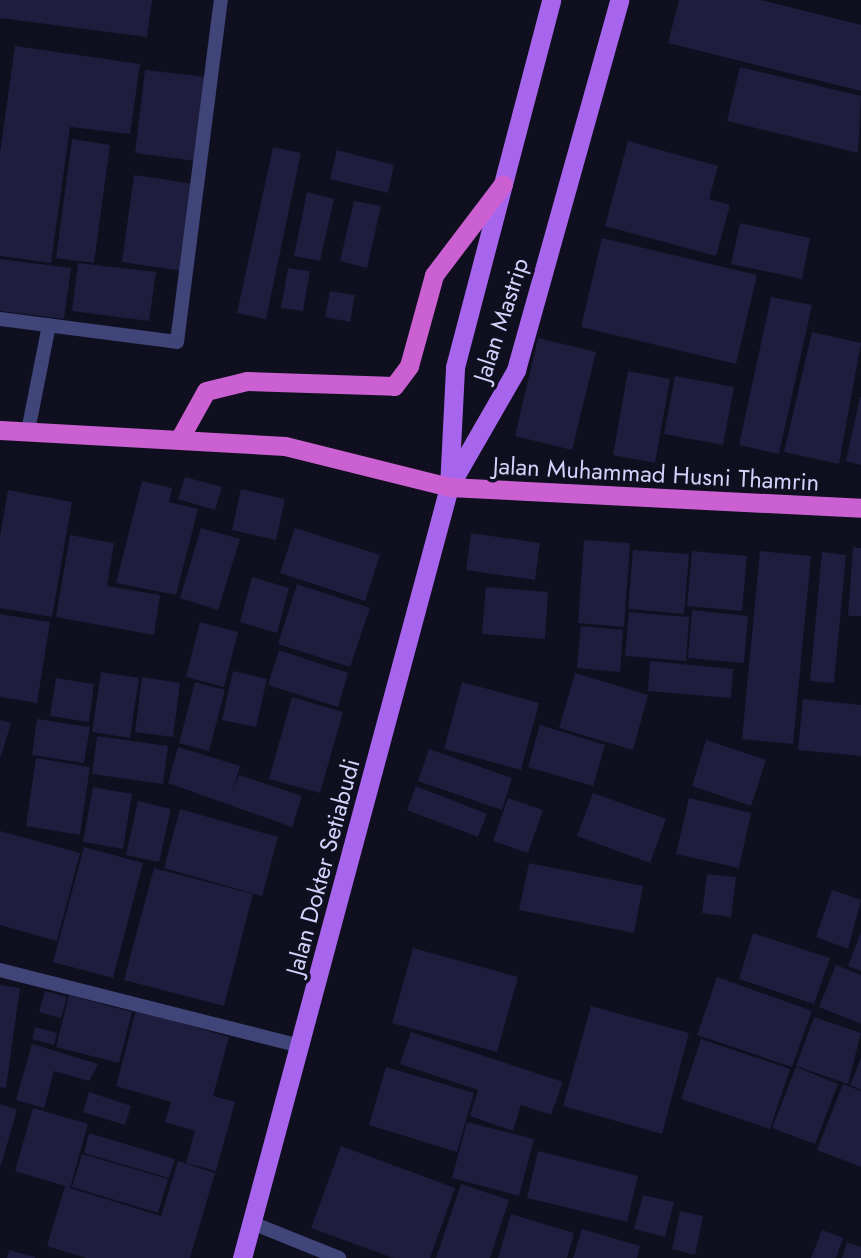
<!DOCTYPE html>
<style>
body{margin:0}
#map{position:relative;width:861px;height:1258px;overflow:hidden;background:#0f0f1f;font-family:Jost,sans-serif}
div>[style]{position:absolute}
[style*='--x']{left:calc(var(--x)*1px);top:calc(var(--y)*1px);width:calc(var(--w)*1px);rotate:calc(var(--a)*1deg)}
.building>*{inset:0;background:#1f1d3e}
.service>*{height:14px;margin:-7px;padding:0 7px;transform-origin:7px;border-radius:7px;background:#3f4579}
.minor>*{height:14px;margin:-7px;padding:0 7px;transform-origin:7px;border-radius:7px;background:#3f4579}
.tertiary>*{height:14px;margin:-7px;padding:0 7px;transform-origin:7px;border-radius:7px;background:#3f4579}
.primary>*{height:19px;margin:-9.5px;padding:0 9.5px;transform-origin:9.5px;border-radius:9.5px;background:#a765ee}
.trunk>*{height:19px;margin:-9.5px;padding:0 9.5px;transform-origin:9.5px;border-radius:9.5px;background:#ca60d2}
span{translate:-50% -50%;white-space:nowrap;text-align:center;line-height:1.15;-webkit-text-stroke:7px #0f0f1f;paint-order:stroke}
.street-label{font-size:24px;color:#d2d3fa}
</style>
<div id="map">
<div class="building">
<i style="clip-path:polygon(0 0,152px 0,147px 37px,0 18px)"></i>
<i style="clip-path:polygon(679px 0,761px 0,861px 25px,861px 91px,668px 43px)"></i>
<i style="clip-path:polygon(15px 46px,140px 64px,130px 134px,70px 127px,51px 263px,0 256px,0 153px)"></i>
<i style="clip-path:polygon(740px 67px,861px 96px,858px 153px,727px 121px)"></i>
<i style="clip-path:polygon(145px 70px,207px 77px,196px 161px,135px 153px)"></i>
<i style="clip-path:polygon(72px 139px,110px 145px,94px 263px,56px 258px)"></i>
<i style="clip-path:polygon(628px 141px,718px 166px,709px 199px,730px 205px,716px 256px,605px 226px)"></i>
<i style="clip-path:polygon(273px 147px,301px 153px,266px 319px,237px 313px)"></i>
<i style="clip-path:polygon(337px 150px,394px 165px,388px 193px,330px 179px)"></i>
<i style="clip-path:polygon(134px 175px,195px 184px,183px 271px,122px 262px)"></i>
<i style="clip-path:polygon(307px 192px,334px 199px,320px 261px,294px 256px)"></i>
<i style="clip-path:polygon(354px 201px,381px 206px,367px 268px,340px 261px)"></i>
<i style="clip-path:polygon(740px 223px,810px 238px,802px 279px,731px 264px)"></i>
<i style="clip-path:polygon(602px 238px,757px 275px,736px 364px,581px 327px)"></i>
<i style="clip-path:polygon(0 259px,71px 268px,64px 319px,0 311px)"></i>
<i style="clip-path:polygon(78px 263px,156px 272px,149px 321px,72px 311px)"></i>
<i style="clip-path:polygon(288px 268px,310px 271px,303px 311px,281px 308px)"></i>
<i style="clip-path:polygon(330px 291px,355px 295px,350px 322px,325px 317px)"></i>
<i style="clip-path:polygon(771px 297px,812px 305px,779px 454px,739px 445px)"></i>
<i style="clip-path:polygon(812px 332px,861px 343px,839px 464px,784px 452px)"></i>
<i style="clip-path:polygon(538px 338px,596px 352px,572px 450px,515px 436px)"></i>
<i style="clip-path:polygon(628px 371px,670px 379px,655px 463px,613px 455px)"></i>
<i style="clip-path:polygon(675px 376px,734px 387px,723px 445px,664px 434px)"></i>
<i style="clip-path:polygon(860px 397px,861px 397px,861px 465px,846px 461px)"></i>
<i style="clip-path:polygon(185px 477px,222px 487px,215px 510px,178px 499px)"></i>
<i style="clip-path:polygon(142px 481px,172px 488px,169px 502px,198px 509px,176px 595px,116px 583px)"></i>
<i style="clip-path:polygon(241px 489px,285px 499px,276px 540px,232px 530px)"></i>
<i style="clip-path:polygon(8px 490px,72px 502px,52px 617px,0 608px,0 537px)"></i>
<i style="clip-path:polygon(201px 528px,240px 539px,218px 610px,180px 598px)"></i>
<i style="clip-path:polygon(295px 528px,380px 555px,365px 601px,280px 573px)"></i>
<i style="clip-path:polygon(471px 533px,540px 543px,535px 580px,466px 570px)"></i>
<i style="clip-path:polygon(70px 535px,114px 543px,107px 586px,160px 595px,154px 635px,56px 617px)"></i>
<i style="clip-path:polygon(584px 540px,630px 543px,624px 627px,578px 623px)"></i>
<i style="clip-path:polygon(853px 547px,861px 548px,861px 616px,848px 616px)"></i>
<i style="clip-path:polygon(633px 550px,689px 554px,684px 614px,628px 609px)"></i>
<i style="clip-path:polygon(692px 551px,747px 556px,742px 611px,687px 606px)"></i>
<i style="clip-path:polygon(760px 551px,811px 556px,793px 744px,742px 739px)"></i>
<i style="clip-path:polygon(822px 552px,846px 555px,834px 683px,810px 681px)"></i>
<i style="clip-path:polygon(252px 577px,289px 588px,277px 633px,240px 622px)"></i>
<i style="clip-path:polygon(297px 584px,370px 608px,350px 667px,278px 644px)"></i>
<i style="clip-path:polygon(486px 587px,548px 592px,545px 639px,482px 634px)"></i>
<i style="clip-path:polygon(692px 610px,748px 616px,744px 663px,688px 658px)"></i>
<i style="clip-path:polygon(629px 612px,689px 617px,686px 661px,625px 656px)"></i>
<i style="clip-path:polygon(0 614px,50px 622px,37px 703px,0 697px)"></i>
<i style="clip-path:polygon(200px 622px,238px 632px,224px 687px,186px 677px)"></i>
<i style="clip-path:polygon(581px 626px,623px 630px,620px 672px,577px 668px)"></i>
<i style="clip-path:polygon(279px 650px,348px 673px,338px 707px,268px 685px)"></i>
<i style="clip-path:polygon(650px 661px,733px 669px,731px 698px,648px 691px)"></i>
<i style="clip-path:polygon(233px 671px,267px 679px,256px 727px,222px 720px)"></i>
<i style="clip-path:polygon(101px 672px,139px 678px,130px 738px,92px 732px)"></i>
<i style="clip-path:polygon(575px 673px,648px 695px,633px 750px,559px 728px)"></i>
<i style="clip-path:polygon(142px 677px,180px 683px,173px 737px,135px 732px)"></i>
<i style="clip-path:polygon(56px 678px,94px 684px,89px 722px,50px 716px)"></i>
<i style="clip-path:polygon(195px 682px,225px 690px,209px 751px,179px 743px)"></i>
<i style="clip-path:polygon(462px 682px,539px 703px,521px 770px,444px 749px)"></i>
<i style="clip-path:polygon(292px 697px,343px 712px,320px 793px,269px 779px)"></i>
<i style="clip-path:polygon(803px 699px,861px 705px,861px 756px,798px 750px)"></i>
<i style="clip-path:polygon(37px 719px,90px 727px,84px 763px,32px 755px)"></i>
<i style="clip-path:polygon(0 720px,11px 723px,1px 756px,0 756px)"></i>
<i style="clip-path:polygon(540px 725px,605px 745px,593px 786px,528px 767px)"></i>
<i style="clip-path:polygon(97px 736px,168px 746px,163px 784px,92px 774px)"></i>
<i style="clip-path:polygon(706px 740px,766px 760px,751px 806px,692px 786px)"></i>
<i style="clip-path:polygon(178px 747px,240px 766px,232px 792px,239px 775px,302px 796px,292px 827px,168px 783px)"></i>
<i style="clip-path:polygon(429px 749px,512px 778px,502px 810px,418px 781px)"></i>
<i style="clip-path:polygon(36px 758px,90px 767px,80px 835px,26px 826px)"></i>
<i style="clip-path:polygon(416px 786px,487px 814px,478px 837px,407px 810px)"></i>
<i style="clip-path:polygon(93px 787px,132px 794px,123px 849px,83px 842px)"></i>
<i style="clip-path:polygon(593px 793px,666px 819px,650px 863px,577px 836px)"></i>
<i style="clip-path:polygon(508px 798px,543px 810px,528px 853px,493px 841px)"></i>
<i style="clip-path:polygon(689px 798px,751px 813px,739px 868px,676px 854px)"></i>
<i style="clip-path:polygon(138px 801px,171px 809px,159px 862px,126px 855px)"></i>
<i style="clip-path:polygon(180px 809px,278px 837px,262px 896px,164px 868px)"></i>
<i style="clip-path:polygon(0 831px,80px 853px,57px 941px,0 925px)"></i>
<i style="clip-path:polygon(84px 847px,143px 863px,113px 978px,53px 962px)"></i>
<i style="clip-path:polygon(529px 863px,643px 886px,634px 933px,519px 910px)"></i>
<i style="clip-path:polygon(154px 868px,253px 894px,224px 1006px,124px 980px)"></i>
<i style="clip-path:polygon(707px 874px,736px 877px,731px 917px,702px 913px)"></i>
<i style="clip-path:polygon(832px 890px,861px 900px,848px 949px,816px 937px)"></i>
<i style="clip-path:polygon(861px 932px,861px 971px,848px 966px)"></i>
<i style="clip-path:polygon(753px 933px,830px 958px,814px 1004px,739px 979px)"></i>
<i style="clip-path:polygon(413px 948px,518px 977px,497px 1052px,392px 1023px)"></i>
<i style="clip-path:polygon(836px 965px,861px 975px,861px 1024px,819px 1007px)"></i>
<i style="clip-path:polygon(717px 977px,812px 1011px,792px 1067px,697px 1035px)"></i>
<i style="clip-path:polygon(0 985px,20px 988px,6px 1088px,0 1087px)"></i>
<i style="clip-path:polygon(45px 991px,67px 997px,61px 1018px,39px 1012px)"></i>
<i style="clip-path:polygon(69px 995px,132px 1012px,119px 1063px,56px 1047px)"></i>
<i style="clip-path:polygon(591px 1006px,689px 1033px,662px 1134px,563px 1106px)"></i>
<i style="clip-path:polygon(136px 1010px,229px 1037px,213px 1096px,235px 1102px,216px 1171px,186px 1163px,195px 1131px,165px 1122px,171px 1102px,116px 1086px)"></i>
<i style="clip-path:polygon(814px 1017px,861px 1033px,848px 1084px,796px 1066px)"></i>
<i style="clip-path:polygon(35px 1027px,57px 1033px,54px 1045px,32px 1039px)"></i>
<i style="clip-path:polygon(411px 1032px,563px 1082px,551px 1115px,521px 1105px,513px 1131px,470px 1116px,478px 1090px,400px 1064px)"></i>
<i style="clip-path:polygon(701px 1039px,790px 1069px,770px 1129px,681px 1099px)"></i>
<i style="clip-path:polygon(32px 1044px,98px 1064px,89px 1081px,54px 1071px,44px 1108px,16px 1100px)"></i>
<i style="clip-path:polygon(861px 1058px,861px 1090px,850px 1085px)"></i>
<i style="clip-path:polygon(386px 1067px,474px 1093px,457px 1152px,369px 1125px)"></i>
<i style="clip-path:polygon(796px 1067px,838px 1084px,815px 1144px,772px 1128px)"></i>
<i style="clip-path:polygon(843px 1084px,861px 1091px,861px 1167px,817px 1150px)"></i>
<i style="clip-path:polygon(89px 1092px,131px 1106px,125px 1125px,83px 1112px)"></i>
<i style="clip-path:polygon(0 1104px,17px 1110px,1px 1165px,0 1165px)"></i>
<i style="clip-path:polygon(33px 1108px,88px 1124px,70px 1188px,161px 1216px,178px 1161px,215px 1173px,190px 1258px,86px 1258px,47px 1246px,65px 1186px,15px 1171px)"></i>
<i style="clip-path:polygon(467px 1122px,534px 1139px,519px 1196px,452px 1178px)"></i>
<i style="clip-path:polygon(89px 1133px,175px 1159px,169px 1178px,84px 1153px)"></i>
<i style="clip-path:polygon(341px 1146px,455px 1188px,430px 1258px,393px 1258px,311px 1228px)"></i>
<i style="clip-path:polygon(538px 1151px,638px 1176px,627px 1222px,527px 1198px)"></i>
<i style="clip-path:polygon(82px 1154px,168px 1179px,158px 1213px,72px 1187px)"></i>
<i style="clip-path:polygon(461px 1184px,509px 1200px,490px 1258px,436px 1258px)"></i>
<i style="clip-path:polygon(643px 1195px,674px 1202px,665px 1237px,634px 1229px)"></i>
<i style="clip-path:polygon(680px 1211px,703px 1216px,695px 1255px,672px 1249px)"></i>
<i style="clip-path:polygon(511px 1214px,574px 1233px,567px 1258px,498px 1258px)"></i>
<i style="clip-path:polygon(582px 1229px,640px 1246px,637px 1258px,573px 1258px)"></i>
<i style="clip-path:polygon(822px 1230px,843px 1238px,836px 1258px,811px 1258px)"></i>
<i style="clip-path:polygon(847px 1242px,861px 1247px,861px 1258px,842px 1258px)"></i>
<i style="clip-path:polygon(9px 1250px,35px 1257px,35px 1258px,7px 1258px)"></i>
</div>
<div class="service">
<i style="--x:0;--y:319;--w:178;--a:7.4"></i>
<i style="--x:177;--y:342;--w:345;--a:-82.7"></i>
<i style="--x:28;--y:431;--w:108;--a:-78.8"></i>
</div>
<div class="minor">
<i style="--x:0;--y:970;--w:310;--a:14.2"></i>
</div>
<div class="tertiary">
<i style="--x:252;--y:1223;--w:94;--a:21.9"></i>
</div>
<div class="primary">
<i style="--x:450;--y:485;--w:133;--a:-60.1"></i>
<i style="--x:516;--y:370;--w:384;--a:-74.4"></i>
<i style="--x:242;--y:1258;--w:798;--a:-74.97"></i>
<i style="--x:449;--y:487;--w:120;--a:-87.1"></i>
<i style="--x:455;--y:367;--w:379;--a:-75.3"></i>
</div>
<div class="trunk">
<i style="--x:0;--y:430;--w:285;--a:3.2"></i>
<i style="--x:285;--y:446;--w:169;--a:14"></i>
<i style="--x:449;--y:487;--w:413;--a:2.9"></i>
<i style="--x:181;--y:436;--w:51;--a:-60.9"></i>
<i style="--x:206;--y:391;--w:42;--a:-13.7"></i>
<i style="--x:247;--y:381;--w:147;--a:1.9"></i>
<i style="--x:394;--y:386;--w:25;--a:-53"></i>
<i style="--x:409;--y:366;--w:94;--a:-74.6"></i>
<i style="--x:434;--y:275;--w:114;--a:-52.8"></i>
</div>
<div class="street-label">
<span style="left:501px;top:320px;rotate:-72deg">Jalan Mastrip</span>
<span style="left:656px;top:474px;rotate:3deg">Jalan Muhammad Husni Thamrin</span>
<span style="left:323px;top:867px;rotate:-75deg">Jalan Dokter Setiabudi</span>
</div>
</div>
